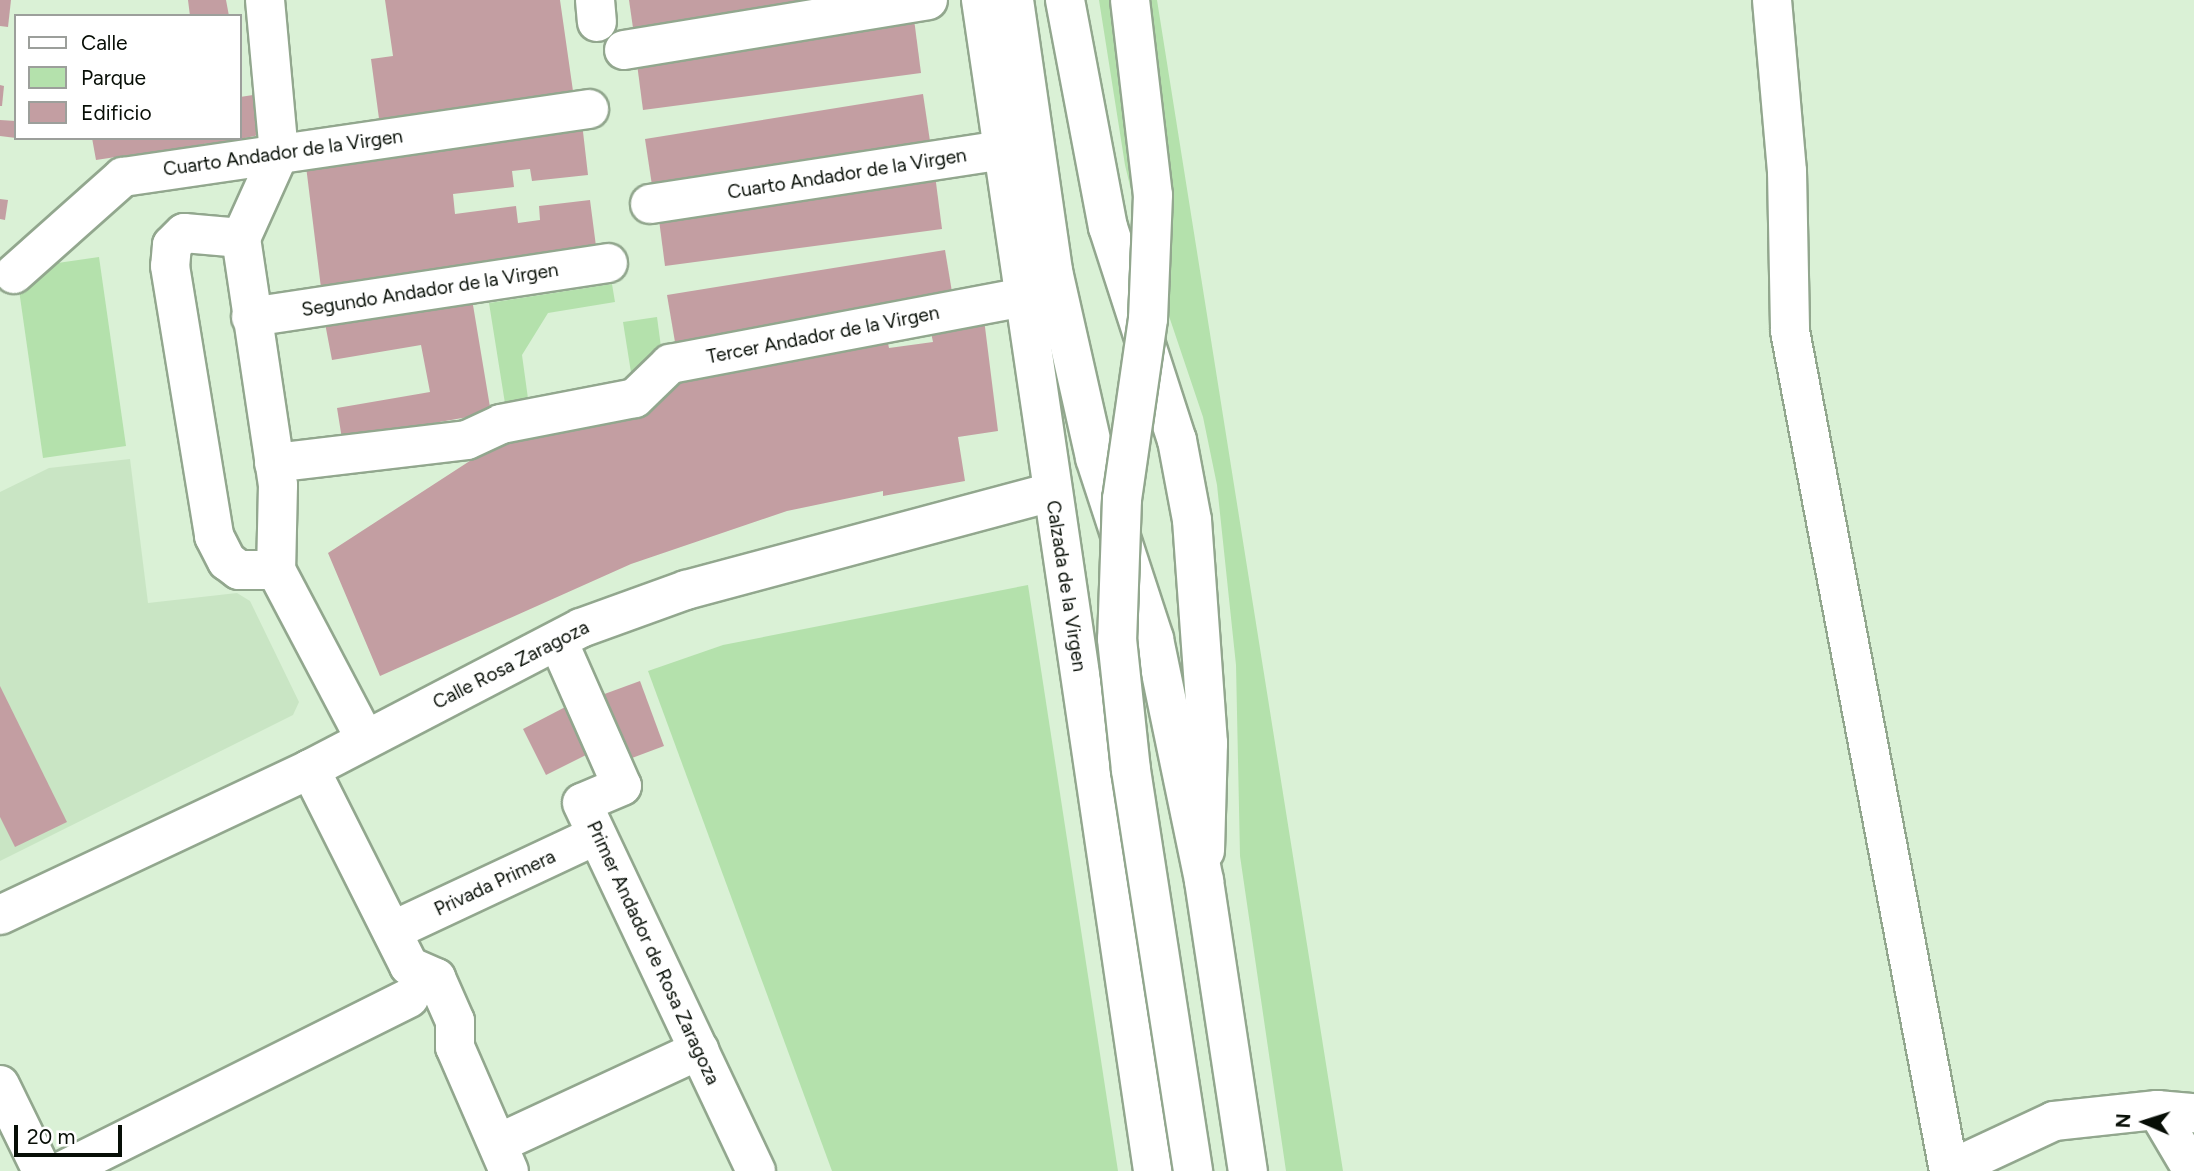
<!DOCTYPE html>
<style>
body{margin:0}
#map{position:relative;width:2194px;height:1171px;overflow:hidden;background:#daf1d6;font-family:Figtree,sans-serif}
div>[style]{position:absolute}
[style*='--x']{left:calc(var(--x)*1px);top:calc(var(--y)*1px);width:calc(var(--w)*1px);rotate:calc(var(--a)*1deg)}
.built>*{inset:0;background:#c9e5c4}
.green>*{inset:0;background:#b4e1ac}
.building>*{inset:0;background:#c39ea2}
.roads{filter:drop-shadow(2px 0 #92a78e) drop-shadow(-2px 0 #92a78e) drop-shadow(0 2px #92a78e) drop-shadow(0 -2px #92a78e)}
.minor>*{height:38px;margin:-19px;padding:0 19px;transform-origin:19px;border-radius:19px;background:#fff}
.major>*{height:38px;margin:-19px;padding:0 19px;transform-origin:19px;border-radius:19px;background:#fff}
.bridges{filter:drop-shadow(2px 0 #92a78e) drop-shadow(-2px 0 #92a78e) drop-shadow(0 2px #92a78e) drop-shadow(0 -2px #92a78e)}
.major-bridge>*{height:38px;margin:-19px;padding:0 19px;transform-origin:19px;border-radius:19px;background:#fff}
span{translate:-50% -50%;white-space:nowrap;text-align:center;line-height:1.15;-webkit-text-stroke:7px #fff;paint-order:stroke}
.street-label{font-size:19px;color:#070e06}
.legend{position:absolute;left:14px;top:14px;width:228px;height:126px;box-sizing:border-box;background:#fff;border:2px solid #9c9f9b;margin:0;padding:9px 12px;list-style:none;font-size:21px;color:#070e06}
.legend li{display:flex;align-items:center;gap:14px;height:35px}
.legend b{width:35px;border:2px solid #9c9f9b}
.north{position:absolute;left:2110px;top:1087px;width:70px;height:70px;-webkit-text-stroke:5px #fff;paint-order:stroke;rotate:273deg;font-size:19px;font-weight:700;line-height:28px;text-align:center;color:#070e06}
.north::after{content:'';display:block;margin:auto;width:24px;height:32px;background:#070e06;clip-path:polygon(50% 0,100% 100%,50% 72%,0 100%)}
.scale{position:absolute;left:14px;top:1125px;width:108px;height:32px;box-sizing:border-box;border:4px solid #070e06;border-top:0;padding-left:9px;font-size:21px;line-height:24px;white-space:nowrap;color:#070e06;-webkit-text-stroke:5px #fff;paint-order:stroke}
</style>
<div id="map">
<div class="built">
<i style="clip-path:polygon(130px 459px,148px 603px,237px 593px,250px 601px,299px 702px,293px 715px,0 861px,0 492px,49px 468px)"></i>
</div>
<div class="green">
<i style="clip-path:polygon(1099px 0,1157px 0,1343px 1171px,1286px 1171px,1240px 856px,1236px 665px,1217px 485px,1203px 417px,1142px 236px,1125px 165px)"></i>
<i style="clip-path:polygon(99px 257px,126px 446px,43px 458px,16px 269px)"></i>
<i style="clip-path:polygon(612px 284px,615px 302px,548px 313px,522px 355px,530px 413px,507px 416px,489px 303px)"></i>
<i style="clip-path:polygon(657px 317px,663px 362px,633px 385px,623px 322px)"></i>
<i style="clip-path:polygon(1028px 585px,1118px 1171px,832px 1171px,648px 671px,723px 645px)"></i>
</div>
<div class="building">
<i style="clip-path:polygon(0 0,11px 0,8px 27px,0 26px)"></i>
<i style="clip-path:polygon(188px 0,226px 0,229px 16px,190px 16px)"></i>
<i style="clip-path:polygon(385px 0,560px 0,574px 98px,380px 126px,371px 59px,393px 56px)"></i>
<i style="clip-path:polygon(629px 0,883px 0,635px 42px)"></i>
<i style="clip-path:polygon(914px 19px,921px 73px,643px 110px,636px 56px)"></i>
<i style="clip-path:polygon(0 85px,4px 86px,2px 106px,0 106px)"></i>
<i style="clip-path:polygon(923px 94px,931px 148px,653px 192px,645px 139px)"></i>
<i style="clip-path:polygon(253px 95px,259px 135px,240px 139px,240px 97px)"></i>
<i style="clip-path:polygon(0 120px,16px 121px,16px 138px,0 136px)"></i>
<i style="clip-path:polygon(582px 123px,588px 175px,532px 181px,530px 169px,512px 171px,514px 187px,453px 194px,455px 214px,516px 206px,518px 223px,540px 220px,539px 206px,590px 200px,597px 254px,321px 288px,305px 158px)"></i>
<i style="clip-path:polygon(92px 138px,235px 138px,235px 140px,226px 141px,230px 160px,213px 162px,209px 143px,149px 154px,132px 174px,129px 155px,96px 160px)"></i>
<i style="clip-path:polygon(935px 175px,942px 229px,665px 266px,658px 212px)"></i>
<i style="clip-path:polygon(0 199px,8px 200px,5px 220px,0 219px)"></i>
<i style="clip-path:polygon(945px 250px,954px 304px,676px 348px,667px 295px)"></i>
<i style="clip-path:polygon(471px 293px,491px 413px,342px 439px,337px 408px,430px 392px,421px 345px,332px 360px,324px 318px)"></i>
<i style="clip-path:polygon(984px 319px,998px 431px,958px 437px,965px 481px,883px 496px,883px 491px,787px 511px,631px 564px,380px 676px,328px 553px,499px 442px,681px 366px,886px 334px,889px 348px,933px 342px,930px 328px)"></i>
<i style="clip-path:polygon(640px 681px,664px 746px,624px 761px,599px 696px)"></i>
<i style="clip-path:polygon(0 686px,67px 822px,15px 847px,0 817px)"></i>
<i style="clip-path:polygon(571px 704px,594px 751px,546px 775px,523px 729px)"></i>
</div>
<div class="roads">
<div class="minor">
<i style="--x:265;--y:0;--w:155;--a:84.8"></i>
<i style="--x:279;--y:154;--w:92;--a:114.3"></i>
<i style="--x:241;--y:238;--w:250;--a:81.5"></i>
<i style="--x:278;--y:485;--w:85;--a:91.3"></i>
<i style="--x:276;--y:570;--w:191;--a:62.2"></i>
<i style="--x:595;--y:0;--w:22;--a:85"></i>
<i style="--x:981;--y:0;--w:1184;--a:81.64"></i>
<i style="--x:1065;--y:0;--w:231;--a:79.3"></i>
<i style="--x:1108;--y:227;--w:224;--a:72.1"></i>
<i style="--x:1177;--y:440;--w:81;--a:79.4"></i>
<i style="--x:1192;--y:520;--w:224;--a:85.9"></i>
<i style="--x:1208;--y:743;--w:108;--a:91.6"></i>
<i style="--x:1772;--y:0;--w:172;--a:85"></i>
<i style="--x:1787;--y:171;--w:160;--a:88.9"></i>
<i style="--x:1790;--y:331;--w:855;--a:79.28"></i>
<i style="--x:624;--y:50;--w:308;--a:-9.3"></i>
<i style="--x:650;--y:204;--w:357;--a:-8.7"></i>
<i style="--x:241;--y:238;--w:57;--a:-175"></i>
<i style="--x:184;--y:233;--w:17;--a:135"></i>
<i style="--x:172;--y:245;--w:21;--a:95"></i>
<i style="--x:170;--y:266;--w:274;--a:80.7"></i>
<i style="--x:214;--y:536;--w:28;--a:63"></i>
<i style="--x:227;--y:561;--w:15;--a:37"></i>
<i style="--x:239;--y:570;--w:37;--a:0"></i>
<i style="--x:14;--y:274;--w:146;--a:-41.7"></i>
<i style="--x:123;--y:177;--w:471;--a:-8.3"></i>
<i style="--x:251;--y:317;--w:361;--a:-8.6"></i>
<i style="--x:274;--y:463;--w:194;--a:-6.8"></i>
<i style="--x:467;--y:440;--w:38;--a:-25"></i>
<i style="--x:501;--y:424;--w:136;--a:-11"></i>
<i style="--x:635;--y:398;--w:49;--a:-44.2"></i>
<i style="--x:670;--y:364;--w:361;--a:-10.7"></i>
<i style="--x:558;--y:641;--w:158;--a:66.2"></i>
<i style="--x:622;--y:786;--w:43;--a:157"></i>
<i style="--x:582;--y:803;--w:407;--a:64.7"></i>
<i style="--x:310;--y:769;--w:220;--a:63.3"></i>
<i style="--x:409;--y:966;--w:30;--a:24"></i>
<i style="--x:436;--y:978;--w:47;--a:66.2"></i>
<i style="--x:455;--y:1021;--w:26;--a:90"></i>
<i style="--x:455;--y:1047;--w:135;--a:66.5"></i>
<i style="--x:0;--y:915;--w:343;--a:-25.2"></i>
<i style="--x:310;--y:769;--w:305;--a:-27.5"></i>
<i style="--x:581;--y:628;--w:112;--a:-19.9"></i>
<i style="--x:686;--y:590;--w:379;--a:-15"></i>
<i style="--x:392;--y:931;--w:226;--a:-25.1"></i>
<i style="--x:0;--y:1085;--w:96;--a:64"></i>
<i style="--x:2157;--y:1110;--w:71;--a:59.5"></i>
<i style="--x:499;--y:1143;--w:221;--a:-24.9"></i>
<i style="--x:1949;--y:1170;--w:116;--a:-25"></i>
<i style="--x:2054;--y:1121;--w:104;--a:-6.1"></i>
<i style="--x:2157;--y:1110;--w:37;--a:5"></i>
<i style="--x:62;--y:1171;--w:388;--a:-26.5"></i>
</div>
<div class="major">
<i style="--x:1014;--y:0;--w:274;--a:81.8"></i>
<i style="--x:1053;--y:271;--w:192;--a:77.3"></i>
<i style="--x:1095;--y:458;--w:190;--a:71.9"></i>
<i style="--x:1154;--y:639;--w:247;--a:78.3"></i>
<i style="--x:1204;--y:881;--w:293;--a:81.4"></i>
</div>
</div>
<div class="bridges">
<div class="major-bridge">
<i style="--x:1130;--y:0;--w:196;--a:83.3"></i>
<i style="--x:1153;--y:195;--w:124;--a:92.3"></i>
<i style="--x:1148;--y:319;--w:182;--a:98.2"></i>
<i style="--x:1122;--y:499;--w:140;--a:92"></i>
<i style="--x:1117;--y:639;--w:132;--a:83.9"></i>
<i style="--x:1131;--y:770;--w:406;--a:81.2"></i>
</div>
</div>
<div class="street-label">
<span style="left:283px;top:153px;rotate:-8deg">Cuarto Andador de la Virgen</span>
<span style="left:847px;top:174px;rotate:-9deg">Cuarto Andador de la Virgen</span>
<span style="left:430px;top:290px;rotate:-9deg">Segundo Andador de la Virgen</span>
<span style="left:823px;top:335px;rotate:-11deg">Tercer Andador de la Virgen</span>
<span style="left:1066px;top:586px;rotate:81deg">Calzada de la Virgen</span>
<span style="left:511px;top:665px;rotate:-27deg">Calle Rosa Zaragoza</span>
<span style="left:495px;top:883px;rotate:-25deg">Privada Primera</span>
<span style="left:653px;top:953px;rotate:65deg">Primer Andador de Rosa Zaragoza</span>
</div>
<ul class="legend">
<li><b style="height:9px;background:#fff"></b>Calle</li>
<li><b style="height:19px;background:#b4e1ac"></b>Parque</li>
<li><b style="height:19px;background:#c39ea2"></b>Edificio</li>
</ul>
<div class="north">N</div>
<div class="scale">20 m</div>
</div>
